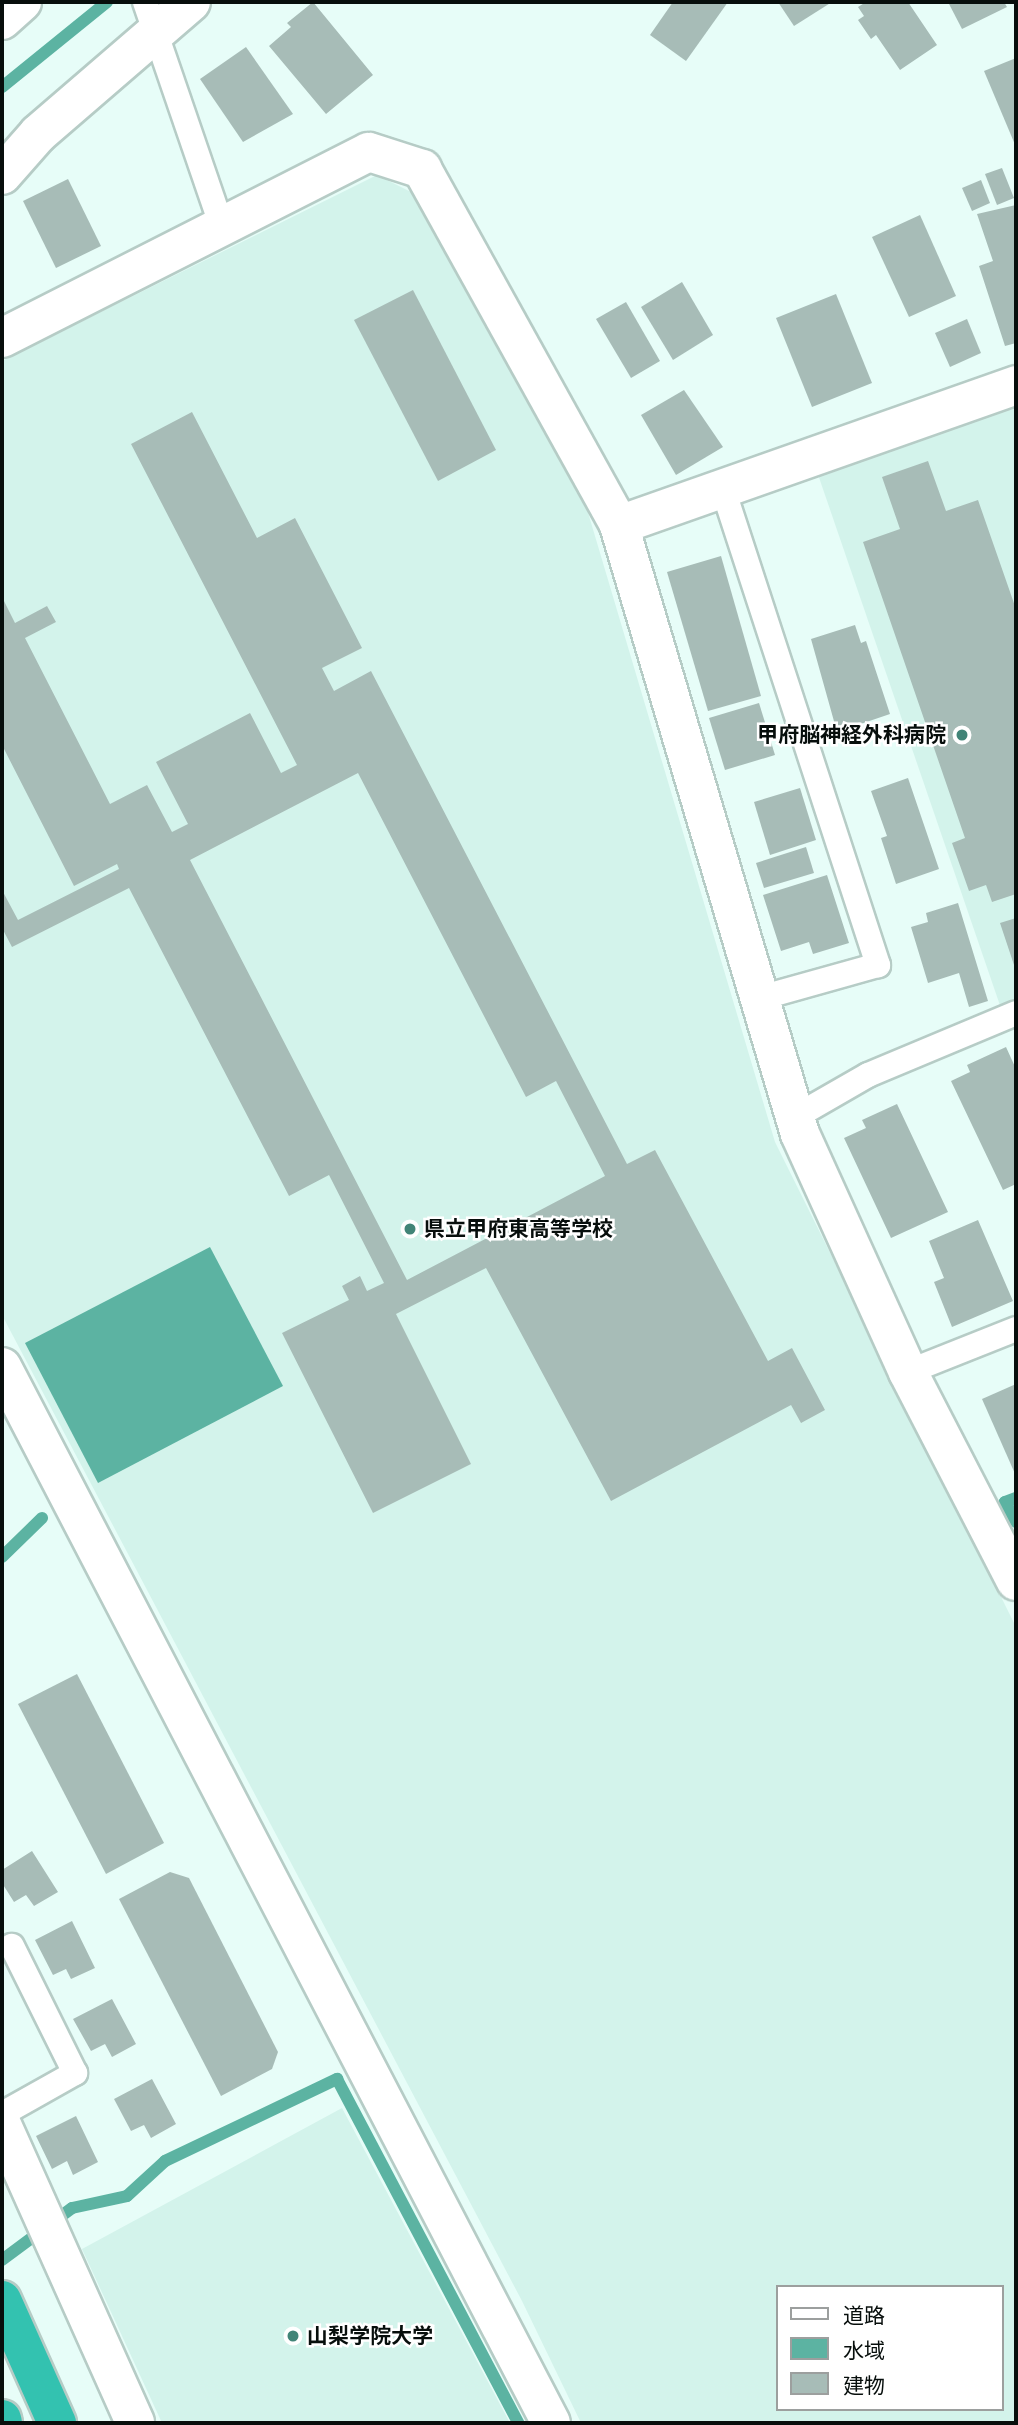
<!DOCTYPE html>
<meta charset="utf-8">
<style>
body{margin:0}
#map{position:relative;width:1018px;height:2425px;overflow:hidden;background:#e7fdf8;font-family:"Times New Roman","Noto Sans JP",serif}
div>[style]{position:absolute}
[style*='--x']{left:calc(var(--x)*1px);top:calc(var(--y)*1px);width:calc(var(--w)*1px);rotate:calc(var(--a)*1deg)}
.built>*{inset:0;background:#d3f3eb}
.water>*{inset:0;background:#5cb3a2}
.stream>*{height:12px;margin:-6px;padding:0 6px;transform-origin:6px;border-radius:6px;background:#5cb3a2}
.building>*{inset:0;background:#a7bcb7}
.roads{filter:drop-shadow(2px 0 #b6ccc6) drop-shadow(-2px 0 #b6ccc6) drop-shadow(0 2px #b6ccc6) drop-shadow(0 -2px #b6ccc6)}
.service>*{height:24px;margin:-12px;padding:0 12px;transform-origin:12px;border-radius:12px;background:#fff}
.minor>*{height:38px;margin:-19px;padding:0 19px;transform-origin:19px;border-radius:19px;background:#fff}
.trunk>*{height:38px;margin:-19px;padding:0 19px;transform-origin:19px;border-radius:19px;background:#33c2b0}
.dots>*{width:19px;height:19px;translate:-50% -50%;box-sizing:border-box;border:4px solid #fff;border-radius:50%}
span{translate:-50% -50%;white-space:nowrap;text-align:center;line-height:1.15;-webkit-text-stroke:5px #fff;paint-order:stroke}
.poi-label{font-size:21px;color:#070e0c;font-weight:700}
.right{translate:-100% -50%;text-align:right}
.left{translate:0 -50%;text-align:left}
.frame{position:absolute;inset:0;border:4px solid #070e0c;pointer-events:none}
.legend{position:absolute;left:776px;top:2285px;width:228px;height:126px;box-sizing:border-box;background:#fff;border:2px solid #9c9f9e;margin:0;padding:9px 12px;list-style:none;font-size:21px;color:#070e0c}
.legend li{display:flex;align-items:center;gap:14px;height:35px}
.legend b{width:35px;border:2px solid #9c9f9e}
</style>
<div id="map">
<div class="built">
<i style="clip-path:polygon(evenodd,377px 175px,413px 193px,584px 499px,775px 1142px,1016px 1627px,1016px 2423px,581px 2423px,522px 2301px,2px 1315px,2px 361px,377px 175px,778px 2287px,1002px 2287px,1002px 2409px,778px 2409px,778px 2287px)"></i>
<i style="clip-path:polygon(1016px 385px,1016px 1013px,1005px 1020px,812px 457px)"></i>
<i style="clip-path:polygon(342px 2108px,510px 2423px,162px 2423px,82px 2249px)"></i>
</div>
<div class="water">
<i style="clip-path:polygon(210px 1247px,283px 1386px,98px 1483px,25px 1343px)"></i>
</div>
<div class="stream">
<i style="--x:2;--y:87;--w:135;--a:-39"></i>
<i style="--x:1016;--y:1498;--w:12;--a:160"></i>
<i style="--x:1005;--y:1502;--w:23;--a:61"></i>
<i style="--x:2;--y:1557;--w:56;--a:-44.3"></i>
<i style="--x:2;--y:2260;--w:87;--a:-36.6"></i>
<i style="--x:72;--y:2208;--w:56;--a:-12.3"></i>
<i style="--x:127;--y:2196;--w:52;--a:-42.6"></i>
<i style="--x:165;--y:2161;--w:191;--a:-25.5"></i>
<i style="--x:337;--y:2079;--w:389;--a:62.2"></i>
</div>
<div class="building">
<i style="clip-path:polygon(313px 2px,373px 75px,326px 114px,269px 46px,291px 27px,287px 23px)"></i>
<i style="clip-path:polygon(673px 2px,728px 2px,686px 61px,650px 35px)"></i>
<i style="clip-path:polygon(778px 2px,832px 2px,794px 26px)"></i>
<i style="clip-path:polygon(866px 2px,908px 2px,937px 45px,900px 70px,876px 35px,871px 39px,858px 20px,864px 16px,858px 7px)"></i>
<i style="clip-path:polygon(948px 2px,1004px 2px,1007px 7px,962px 29px)"></i>
<i style="clip-path:polygon(246px 47px,293px 114px,243px 142px,200px 79px)"></i>
<i style="clip-path:polygon(1016px 58px,1016px 147px,984px 71px)"></i>
<i style="clip-path:polygon(1002px 168px,1014px 198px,997px 205px,985px 174px)"></i>
<i style="clip-path:polygon(68px 179px,101px 246px,56px 268px,23px 201px)"></i>
<i style="clip-path:polygon(981px 180px,990px 203px,972px 211px,962px 188px)"></i>
<i style="clip-path:polygon(1016px 205px,1016px 343px,1005px 346px,979px 266px,993px 261px,977px 214px)"></i>
<i style="clip-path:polygon(920px 215px,956px 296px,909px 317px,872px 237px)"></i>
<i style="clip-path:polygon(682px 282px,713px 335px,673px 360px,641px 307px)"></i>
<i style="clip-path:polygon(413px 290px,496px 450px,438px 481px,354px 320px)"></i>
<i style="clip-path:polygon(836px 294px,872px 383px,812px 407px,776px 318px)"></i>
<i style="clip-path:polygon(626px 302px,660px 361px,631px 378px,596px 319px)"></i>
<i style="clip-path:polygon(967px 319px,981px 353px,950px 367px,935px 333px)"></i>
<i style="clip-path:polygon(684px 390px,723px 447px,676px 475px,641px 415px)"></i>
<i style="clip-path:polygon(evenodd,192px 412px,257px 538px,295px 518px,362px 648px,322px 668px,334px 691px,371px 671px,627px 1164px,655px 1150px,768px 1361px,792px 1348px,825px 1410px,801px 1423px,791px 1405px,611px 1501px,486px 1268px,396px 1314px,471px 1464px,373px 1513px,282px 1333px,349px 1300px,342px 1286px,360px 1276px,367px 1291px,384px 1283px,329px 1175px,289px 1196px,129px 888px,12px 947px,2px 928px,2px 890px,18px 920px,119px 869px,117px 864px,74px 886px,2px 745px,2px 597px,15px 623px,47px 606px,56px 622px,25px 638px,110px 804px,147px 785px,172px 832px,188px 824px,156px 762px,250px 713px,281px 773px,297px 765px,131px 444px,192px 412px,358px 773px,526px 1097px,556px 1081px,605px 1176px,407px 1280px,190px 860px,358px 773px)"></i>
<i style="clip-path:polygon(928px 461px,946px 511px,978px 500px,1016px 609px,1016px 894px,992px 902px,986px 885px,969px 891px,952px 843px,965px 838px,863px 542px,900px 529px,882px 477px)"></i>
<i style="clip-path:polygon(721px 556px,761px 696px,708px 711px,667px 572px)"></i>
<i style="clip-path:polygon(855px 625px,861px 643px,866px 641px,890px 714px,837px 732px,811px 639px)"></i>
<i style="clip-path:polygon(759px 703px,775px 755px,725px 770px,709px 718px)"></i>
<i style="clip-path:polygon(908px 778px,939px 869px,896px 884px,881px 838px,887px 836px,871px 791px)"></i>
<i style="clip-path:polygon(800px 788px,816px 840px,770px 855px,754px 802px)"></i>
<i style="clip-path:polygon(806px 847px,814px 873px,764px 888px,756px 863px)"></i>
<i style="clip-path:polygon(827px 875px,849px 943px,813px 954px,809px 942px,781px 951px,763px 895px)"></i>
<i style="clip-path:polygon(958px 903px,988px 1001px,969px 1007px,959px 973px,928px 983px,911px 927px,928px 922px,926px 913px)"></i>
<i style="clip-path:polygon(1016px 918px,1016px 971px,1000px 923px)"></i>
<i style="clip-path:polygon(1006px 1047px,1016px 1069px,1016px 1184px,1003px 1190px,951px 1081px,970px 1072px,967px 1065px)"></i>
<i style="clip-path:polygon(897px 1104px,948px 1212px,891px 1238px,844px 1138px,866px 1128px,862px 1120px)"></i>
<i style="clip-path:polygon(978px 1220px,1013px 1301px,952px 1327px,934px 1282px,944px 1278px,929px 1241px)"></i>
<i style="clip-path:polygon(1016px 1384px,1016px 1476px,982px 1399px)"></i>
<i style="clip-path:polygon(77px 1674px,164px 1843px,106px 1874px,18px 1704px)"></i>
<i style="clip-path:polygon(32px 1851px,58px 1892px,34px 1906px,26px 1895px,14px 1902px,2px 1883px,2px 1870px)"></i>
<i style="clip-path:polygon(170px 1872px,189px 1878px,278px 2052px,272px 2069px,221px 2096px,119px 1899px)"></i>
<i style="clip-path:polygon(72px 1921px,95px 1968px,71px 1979px,66px 1969px,53px 1975px,35px 1940px)"></i>
<i style="clip-path:polygon(112px 1999px,136px 2044px,112px 2057px,105px 2044px,91px 2051px,73px 2019px)"></i>
<i style="clip-path:polygon(152px 2079px,176px 2124px,151px 2138px,144px 2125px,131px 2131px,114px 2099px)"></i>
<i style="clip-path:polygon(76px 2116px,98px 2162px,73px 2175px,67px 2161px,52px 2169px,36px 2136px)"></i>
</div>
<div class="roads">
<div class="service">
<i style="--x:145;--y:2;--w:238;--a:71.1"></i>
<i style="--x:723;--y:489;--w:501;--a:71.96"></i>
<i style="--x:878;--y:965;--w:123;--a:164.4"></i>
<i style="--x:795;--y:1117;--w:84;--a:-29.9"></i>
<i style="--x:868;--y:1075;--w:160;--a:-22.7"></i>
<i style="--x:908;--y:1372;--w:116;--a:-21.7"></i>
<i style="--x:2;--y:2114;--w:84;--a:-29.3"></i>
<i style="--x:75;--y:2073;--w:142;--a:-116.4"></i>
</div>
<div class="minor">
<i style="--x:2;--y:20;--w:27;--a:-42"></i>
<i style="--x:2;--y:175;--w:55;--a:-48.7"></i>
<i style="--x:38;--y:134;--w:202;--a:-40.8"></i>
<i style="--x:2;--y:338;--w:411;--a:-26.9"></i>
<i style="--x:369;--y:152;--w:56;--a:17.8"></i>
<i style="--x:422;--y:169;--w:407;--a:61"></i>
<i style="--x:619;--y:525;--w:635;--a:73.45"></i>
<i style="--x:800;--y:1134;--w:261;--a:65.6"></i>
<i style="--x:908;--y:1372;--w:235;--a:62.7"></i>
<i style="--x:619;--y:525;--w:421;--a:-19.4"></i>
<i style="--x:2;--y:1367;--w:1190;--a:62.53"></i>
<i style="--x:2;--y:2125;--w:326;--a:65.9"></i>
</div>
<div class="trunk">
<i style="--x:2;--y:2300;--w:135;--a:65.9"></i>
<i style="--x:2;--y:2419;--w:4;--a:76"></i>
</div>
</div>
<div class="dots">
<i style="left:962px;top:735px;background:#418477"></i>
<i style="left:410px;top:1229px;background:#418477"></i>
<i style="left:293px;top:2336px;background:#418477"></i>
</div>
<div class="poi-label">
<span class="right" style="left:946px;top:735px">甲府脳神経外科病院</span>
<span class="left" style="left:424px;top:1229px">県立甲府東高等学校</span>
<span class="left" style="left:307px;top:2336px">山梨学院大学</span>
</div>
<div class="frame"></div>
<ul class="legend">
<li><b style="height:9px;background:#fff"></b>道路</li>
<li><b style="height:19px;background:#5cb3a2"></b>水域</li>
<li><b style="height:19px;background:#a7bcb7"></b>建物</li>
</ul>
</div>
